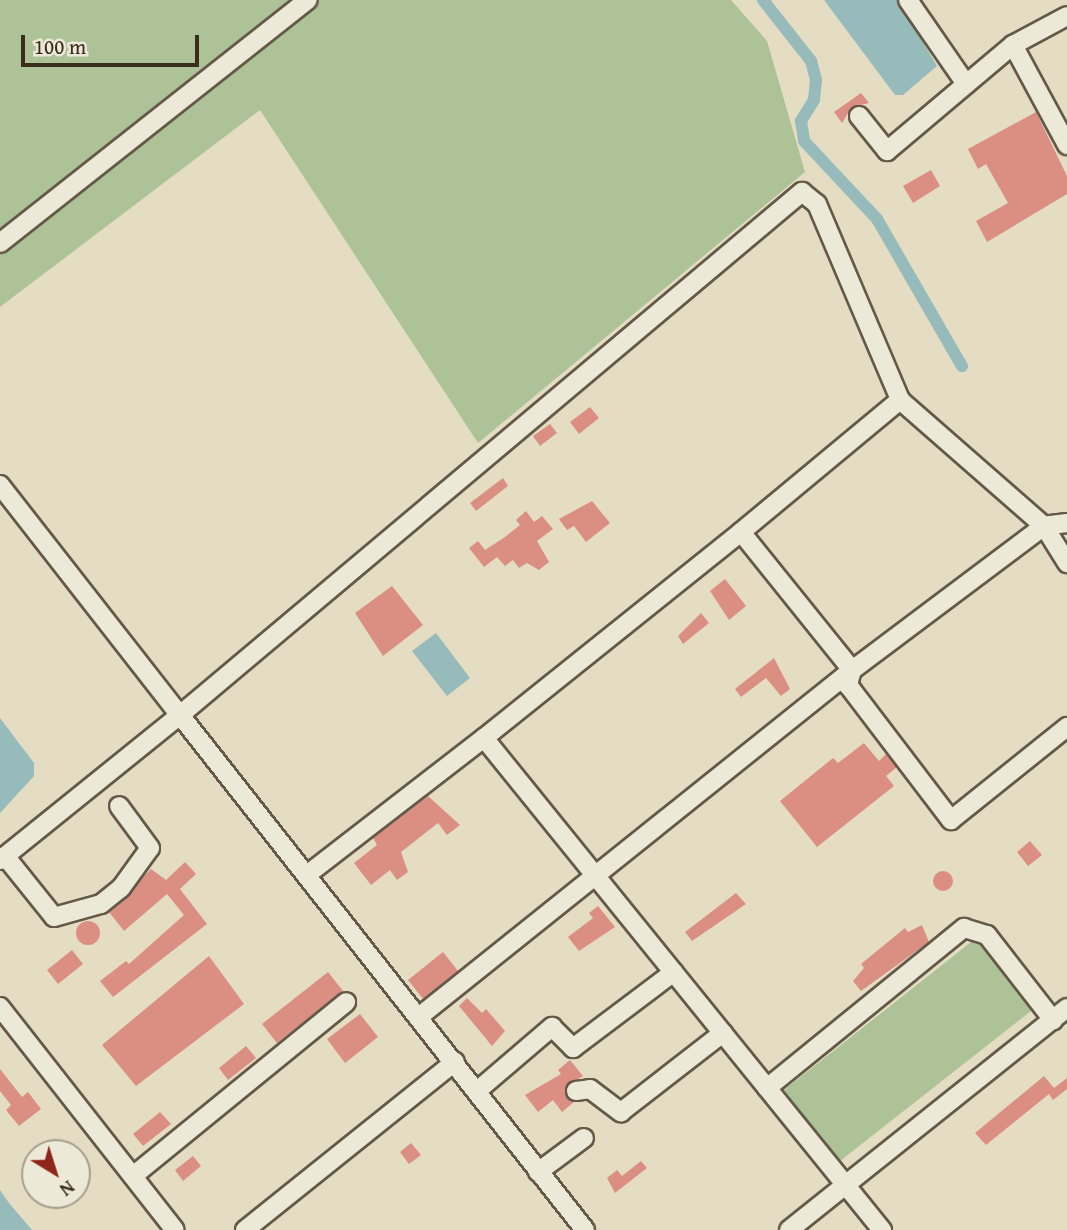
<!DOCTYPE html>
<style>
body{margin:0}
#map{position:relative;width:1067px;height:1230px;overflow:hidden;background:#e4ddc3;font-family:"Gentium Book Plus",serif}
div>[style]{position:absolute}
[style*='--x']{left:calc(var(--x)*1px);top:calc(var(--y)*1px);width:calc(var(--w)*1px);rotate:calc(var(--a)*1deg)}
.green>*{inset:0;background:#aec298}
.water>*{inset:0;background:#97bbba}
.canal>*{height:12px;margin:-6px;padding:0 6px;transform-origin:6px;border-radius:6px;background:#97bbba}
.building>*{inset:0;background:#db8f82}
.round{border-radius:50%}
.roads{filter:drop-shadow(2px 0 #645947) drop-shadow(-2px 0 #645947) drop-shadow(0 2px #645947) drop-shadow(0 -2px #645947)}
.minor>*{height:18px;margin:-9px;padding:0 9px;transform-origin:9px;border-radius:9px;background:#ede9d8}
span{translate:-50% -50%;white-space:nowrap;text-align:center;line-height:1.15;-webkit-text-stroke:7px #ede9d8;paint-order:stroke}
.north{position:absolute;left:21px;top:1139px;width:70px;height:70px;box-sizing:border-box;background:#ede9d8;border:2px solid #a59e8e;border-radius:50%;rotate:142deg;font-size:19px;font-weight:700;line-height:28px;text-align:center;color:#3a2d1e}
.north::after{content:'';display:block;margin:auto;width:24px;height:32px;background:#8f2418;clip-path:polygon(50% 0,100% 100%,50% 72%,0 100%)}
.scale{position:absolute;left:21px;top:35px;width:178px;height:32px;box-sizing:border-box;border:4px solid #3a2d1e;border-top:0;padding-left:9px;font-size:21px;line-height:24px;white-space:nowrap;color:#3a2d1e;-webkit-text-stroke:5px #ede9d8;paint-order:stroke}
</style>
<div id="map">
<div class="green">
<i style="clip-path:polygon(0 0,731px 0,767px 41px,805px 172px,478px 443px,260px 110px,0 307px)"></i>
<i style="clip-path:polygon(980px 935px,1036px 1007px,840px 1161px,784px 1090px)"></i>
</div>
<div class="water">
<i style="clip-path:polygon(824px 0,898px 0,937px 66px,903px 95px,895px 95px)"></i>
<i style="clip-path:polygon(436px 633px,470px 678px,447px 696px,412px 651px)"></i>
<i style="clip-path:polygon(0 718px,34px 763px,34px 776px,0 813px)"></i>
<i style="clip-path:polygon(0 1190px,9px 1203px,32px 1230px,0 1230px)"></i>
</div>
<div class="canal">
<i style="--x:763;--y:0;--w:78;--a:51.8"></i>
<i style="--x:811;--y:61;--w:20;--a:75"></i>
<i style="--x:816;--y:80;--w:20;--a:96"></i>
<i style="--x:814;--y:100;--w:25;--a:122"></i>
<i style="--x:801;--y:121;--w:20;--a:81"></i>
<i style="--x:804;--y:141;--w:107;--a:46.9"></i>
<i style="--x:877;--y:219;--w:170;--a:60"></i>
</div>
<div class="building">
<i style="clip-path:polygon(861px 93px,869px 103px,852px 107px,842px 123px,834px 112px)"></i>
<i style="clip-path:polygon(1036px 112px,1067px 176px,1067px 194px,987px 242px,976px 221px,1008px 203px,986px 164px,978px 169px,968px 149px)"></i>
<i style="clip-path:polygon(931px 170px,940px 186px,913px 203px,903px 186px)"></i>
<i style="clip-path:polygon(590px 407px,599px 418px,579px 434px,570px 422px)"></i>
<i style="clip-path:polygon(550px 424px,557px 433px,540px 446px,533px 436px)"></i>
<i style="clip-path:polygon(503px 478px,508px 486px,476px 511px,470px 503px)"></i>
<i style="clip-path:polygon(592px 501px,610px 523px,586px 542px,574px 526px,567px 530px,559px 519px)"></i>
<i style="clip-path:polygon(526px 511px,534px 522px,542px 516px,553px 529px,537px 541px,549px 562px,539px 570px,527px 563px,519px 568px,513px 560px,505px 566px,497px 557px,484px 567px,469px 548px,478px 541px,485px 550px,505px 537px,520px 525px,516px 520px)"></i>
<i style="clip-path:polygon(725px 579px,746px 606px,729px 620px,710px 591px)"></i>
<i style="clip-path:polygon(392px 586px,423px 625px,383px 656px,355px 613px)"></i>
<i style="clip-path:polygon(701px 613px,709px 623px,683px 644px,678px 636px)"></i>
<i style="clip-path:polygon(774px 658px,790px 689px,781px 696px,766px 678px,741px 697px,735px 689px)"></i>
<i style="clip-path:polygon(864px 743px,879px 761px,886px 754px,897px 767px,886px 776px,894px 786px,817px 847px,780px 801px,833px 758px,838px 763px)"></i>
<i style="clip-path:polygon(428px 796px,460px 825px,447px 835px,438px 823px,401px 852px,408px 872px,397px 880px,390px 870px,371px 885px,354px 863px,377px 845px,373px 838px)"></i>
<i style="clip-path:polygon(1030px 841px,1042px 855px,1028px 866px,1017px 852px)"></i>
<i style="clip-path:polygon(185px 862px,196px 874px,180px 889px,207px 924px,113px 997px,100px 981px,126px 961px,129px 964px,184px 915px,167px 894px,124px 931px,109px 912px,151px 869px,166px 880px)"></i>
<i class="round" style="left:933px;top:871px;width:20px;height:20px"></i>
<i style="clip-path:polygon(736px 893px,746px 904px,692px 941px,685px 932px)"></i>
<i style="clip-path:polygon(598px 906px,615px 927px,579px 951px,568px 937px,593px 918px,589px 913px)"></i>
<i class="round" style="left:76px;top:921px;width:24px;height:24px"></i>
<i style="clip-path:polygon(922px 925px,929px 942px,861px 991px,853px 981px,864px 968px,861px 964px,905px 928px,908px 932px)"></i>
<i style="clip-path:polygon(72px 950px,83px 964px,58px 984px,47px 970px)"></i>
<i style="clip-path:polygon(443px 952px,458px 971px,423px 999px,408px 980px)"></i>
<i style="clip-path:polygon(209px 956px,244px 1004px,136px 1086px,102px 1045px)"></i>
<i style="clip-path:polygon(328px 972px,343px 991px,277px 1043px,262px 1024px)"></i>
<i style="clip-path:polygon(467px 998px,482px 1013px,486px 1009px,505px 1031px,492px 1046px,459px 1006px)"></i>
<i style="clip-path:polygon(360px 1014px,378px 1037px,345px 1063px,327px 1039px)"></i>
<i style="clip-path:polygon(246px 1046px,256px 1058px,228px 1080px,219px 1068px)"></i>
<i style="clip-path:polygon(570px 1060px,583px 1076px,565px 1087px,574px 1102px,562px 1112px,553px 1100px,538px 1112px,525px 1095px,561px 1074px,558px 1070px)"></i>
<i style="clip-path:polygon(0 1069px,22px 1097px,28px 1092px,41px 1109px,19px 1126px,6px 1110px,11px 1105px,0 1091px)"></i>
<i style="clip-path:polygon(1044px 1076px,1054px 1088px,1067px 1078px,1067px 1089px,1053px 1100px,1049px 1094px,986px 1145px,975px 1133px)"></i>
<i style="clip-path:polygon(160px 1112px,171px 1124px,143px 1146px,133px 1134px)"></i>
<i style="clip-path:polygon(411px 1143px,421px 1155px,409px 1164px,400px 1152px)"></i>
<i style="clip-path:polygon(193px 1156px,201px 1166px,183px 1181px,175px 1170px)"></i>
<i style="clip-path:polygon(641px 1161px,647px 1168px,615px 1193px,607px 1178px,617px 1170px,622px 1176px)"></i>
</div>
<div class="roads">
<div class="minor">
<i style="--x:908;--y:0;--w:102;--a:55.4"></i>
<i style="--x:1013;--y:45;--w:114;--a:61.6"></i>
<i style="--x:859;--y:116;--w:45;--a:51.3"></i>
<i style="--x:887;--y:151;--w:165;--a:-40.1"></i>
<i style="--x:1013;--y:45;--w:61;--a:-28.2"></i>
<i style="--x:0;--y:243;--w:392;--a:-38.3"></i>
<i style="--x:0;--y:485;--w:292;--a:52"></i>
<i style="--x:180;--y:715;--w:231;--a:141.1"></i>
<i style="--x:1067;--y:523;--w:23;--a:173"></i>
<i style="--x:1044;--y:526;--w:240;--a:143.1"></i>
<i style="--x:852;--y:670;--w:16;--a:105"></i>
<i style="--x:848;--y:685;--w:170;--a:52.7"></i>
<i style="--x:951;--y:820;--w:149;--a:-38.7"></i>
<i style="--x:741;--y:532;--w:207;--a:-39.7"></i>
<i style="--x:5;--y:856;--w:78;--a:51.2"></i>
<i style="--x:54;--y:917;--w:49;--a:-15.5"></i>
<i style="--x:101;--y:904;--w:26;--a:-39"></i>
<i style="--x:121;--y:888;--w:49;--a:-54.1"></i>
<i style="--x:150;--y:848;--w:52;--a:-126.4"></i>
<i style="--x:308;--y:874;--w:222;--a:-37.7"></i>
<i style="--x:484;--y:738;--w:633;--a:51.03"></i>
<i style="--x:0;--y:1007;--w:283;--a:51.9"></i>
<i style="--x:420;--y:1016;--w:553;--a:-38.69"></i>
<i style="--x:852;--y:670;--w:177;--a:-128.8"></i>
<i style="--x:741;--y:532;--w:329;--a:141.3"></i>
<i style="--x:767;--y:1088;--w:254;--a:-39.1"></i>
<i style="--x:964;--y:928;--w:24;--a:17"></i>
<i style="--x:987;--y:935;--w:108;--a:52.2"></i>
<i style="--x:477;--y:1091;--w:99;--a:-40.5"></i>
<i style="--x:552;--y:1027;--w:30;--a:45"></i>
<i style="--x:573;--y:1048;--w:126;--a:-37"></i>
<i style="--x:576;--y:1091;--w:14;--a:-8"></i>
<i style="--x:590;--y:1089;--w:39;--a:37"></i>
<i style="--x:621;--y:1112;--w:129;--a:-37.8"></i>
<i style="--x:538;--y:1172;--w:57;--a:-36.5"></i>
<i style="--x:133;--y:1176;--w:275;--a:-39.2"></i>
<i style="--x:245;--y:1230;--w:269;--a:-38.7"></i>
<i style="--x:585;--y:1230;--w:655;--a:-128.18"></i>
<i style="--x:180;--y:715;--w:813;--a:-40.06"></i>
<i style="--x:802;--y:192;--w:19;--a:39"></i>
<i style="--x:817;--y:204;--w:213;--a:67"></i>
<i style="--x:900;--y:400;--w:191;--a:41.2"></i>
<i style="--x:1044;--y:526;--w:44;--a:58.1"></i>
<i style="--x:789;--y:1230;--w:356;--a:-38.6"></i>
</div>
</div>
<div class="north">N</div>
<div class="scale">100 m</div>
</div>
